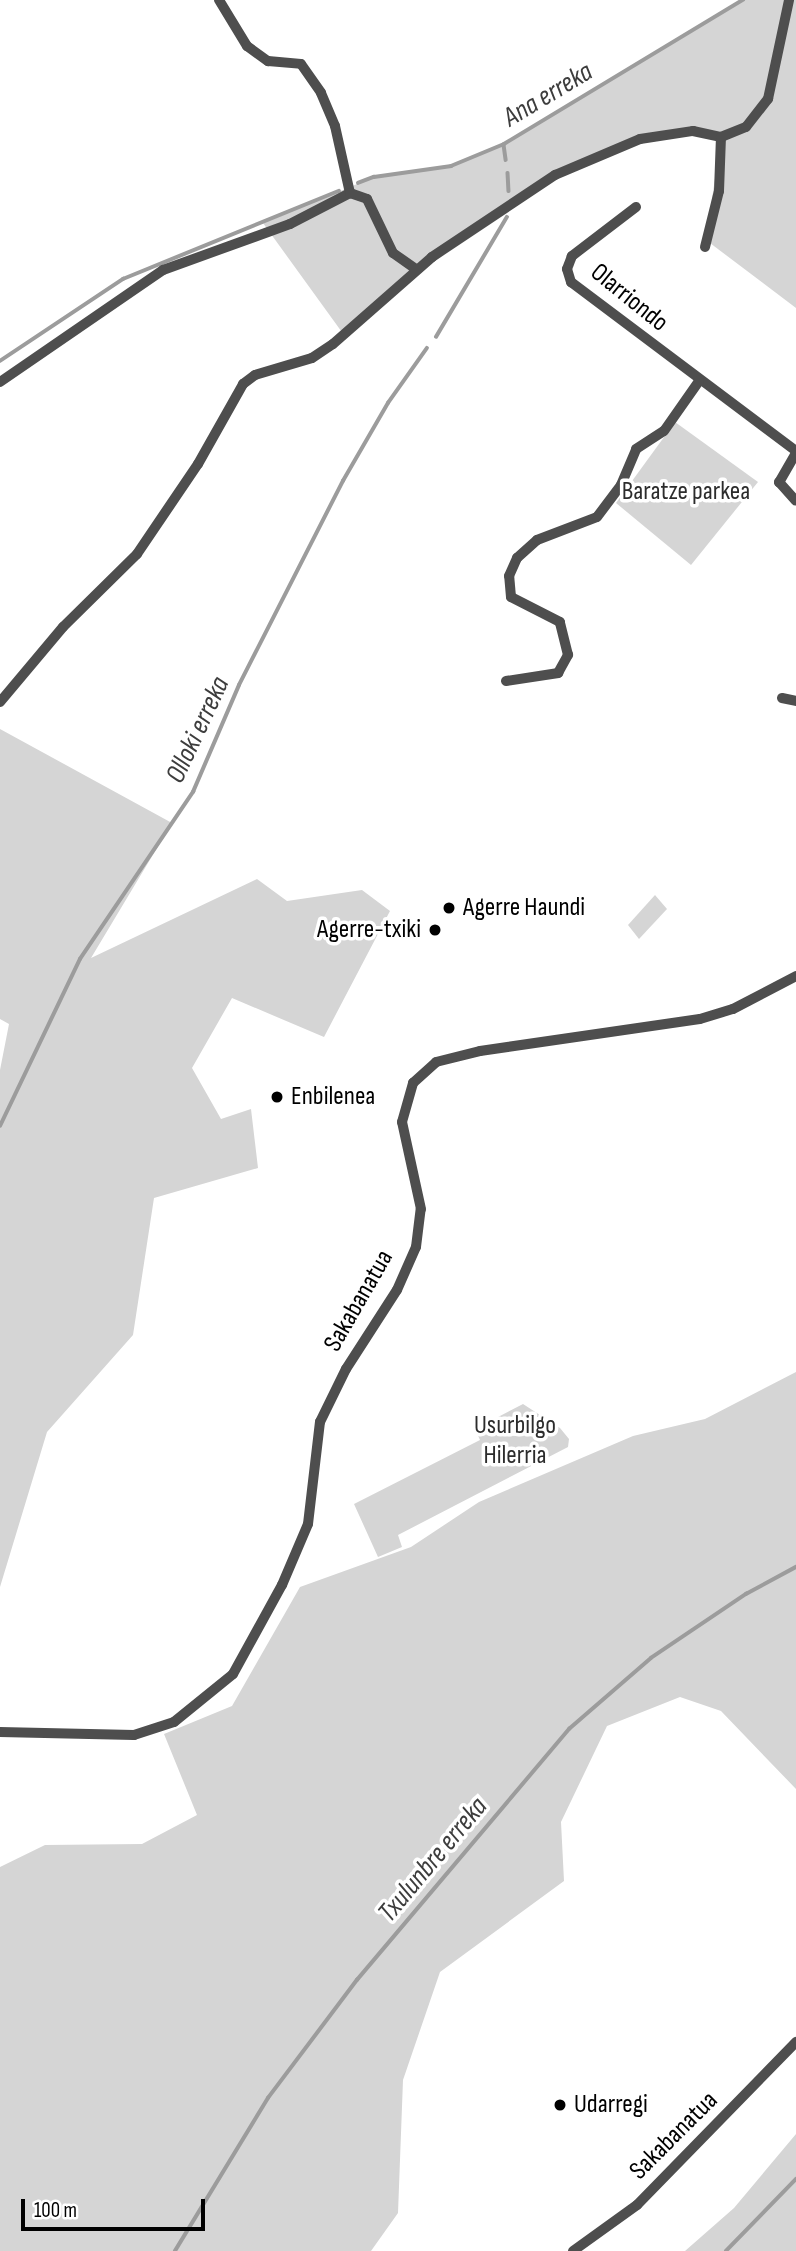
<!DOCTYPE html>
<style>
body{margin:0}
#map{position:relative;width:796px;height:2251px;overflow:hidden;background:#fff;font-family:"Sofia Sans Condensed",sans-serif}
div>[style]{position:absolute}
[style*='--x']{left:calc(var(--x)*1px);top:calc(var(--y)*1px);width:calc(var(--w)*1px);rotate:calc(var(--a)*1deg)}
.green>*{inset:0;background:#d5d5d5}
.stream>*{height:3.5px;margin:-1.75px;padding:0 1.75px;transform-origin:1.75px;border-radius:1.75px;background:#9c9c9c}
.minor>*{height:10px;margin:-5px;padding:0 5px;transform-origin:5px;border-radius:5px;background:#4e4e4e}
.dots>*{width:19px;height:19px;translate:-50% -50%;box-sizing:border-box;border:4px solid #fff;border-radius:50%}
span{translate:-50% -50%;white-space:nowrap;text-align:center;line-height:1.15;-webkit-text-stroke:7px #fff;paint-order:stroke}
.street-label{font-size:26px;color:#000}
.park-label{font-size:26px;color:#2c2c2c}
.poi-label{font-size:26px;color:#000}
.left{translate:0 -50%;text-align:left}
.right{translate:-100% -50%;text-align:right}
.water-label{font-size:28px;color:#3d3d3d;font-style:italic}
.scale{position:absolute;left:21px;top:2199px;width:184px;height:32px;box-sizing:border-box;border:4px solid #000;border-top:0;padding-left:9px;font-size:21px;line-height:24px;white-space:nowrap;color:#000;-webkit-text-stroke:5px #fff;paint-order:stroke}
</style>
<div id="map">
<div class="green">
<i style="clip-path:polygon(743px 0,796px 0,796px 308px,706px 240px,721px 137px,693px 131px,595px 155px,432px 257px,344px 335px,263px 223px,374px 177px,450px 166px,504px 144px)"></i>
<i style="clip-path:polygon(675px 422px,758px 482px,691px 565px,616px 503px)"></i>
<i style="clip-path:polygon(0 729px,172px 823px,91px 958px,257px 879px,287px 901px,362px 890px,390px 911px,324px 1037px,232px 998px,192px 1068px,221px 1119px,251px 1109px,258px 1168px,154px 1198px,133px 1335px,47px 1432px,0 1587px,0 1070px,9px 1024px,0 1019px)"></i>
<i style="clip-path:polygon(655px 895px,667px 909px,639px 939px,628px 925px)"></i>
<i style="clip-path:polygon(796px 1372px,796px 1789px,721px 1711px,680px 1697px,607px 1726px,561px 1822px,564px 1881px,440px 1972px,403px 2080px,398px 2213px,371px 2251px,0 2251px,0 1867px,45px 1845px,142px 1844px,197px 1815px,164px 1734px,232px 1706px,300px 1587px,411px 1547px,479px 1502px,633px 1436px,705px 1419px)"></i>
<i style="clip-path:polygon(523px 1404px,560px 1428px,569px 1439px,568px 1447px,398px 1535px,402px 1547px,378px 1557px,354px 1504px,480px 1440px,475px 1429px)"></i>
<i style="clip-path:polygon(796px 2134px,796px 2251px,685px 2251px,734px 2208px)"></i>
</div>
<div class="stream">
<i style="--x:504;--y:145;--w:15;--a:82"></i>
<i style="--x:508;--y:173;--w:18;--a:87"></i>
<i style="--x:358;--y:183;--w:17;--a:-21"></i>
<i style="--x:374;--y:177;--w:78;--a:-8.1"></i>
<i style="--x:451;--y:166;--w:57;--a:-22.5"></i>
<i style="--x:504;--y:144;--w:279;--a:-31.1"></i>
<i style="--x:436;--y:337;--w:139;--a:-59.4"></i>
<i style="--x:0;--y:361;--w:148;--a:-33.7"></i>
<i style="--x:123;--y:279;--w:233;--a:-22.2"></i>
<i style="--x:0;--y:1126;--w:185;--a:-64.4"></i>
<i style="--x:80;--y:959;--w:202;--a:-55.9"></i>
<i style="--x:193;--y:792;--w:116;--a:-66.7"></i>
<i style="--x:239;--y:685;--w:229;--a:-63"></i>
<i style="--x:343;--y:481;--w:90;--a:-60"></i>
<i style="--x:388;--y:403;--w:67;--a:-54.7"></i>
<i style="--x:175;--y:2251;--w:179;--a:-58.7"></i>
<i style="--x:268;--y:2098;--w:148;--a:-53"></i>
<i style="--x:357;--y:1980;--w:329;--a:-49.8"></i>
<i style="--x:569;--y:1729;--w:108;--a:-40.9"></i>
<i style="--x:651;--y:1658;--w:115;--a:-34"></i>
<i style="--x:746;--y:1594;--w:57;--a:-28.4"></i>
<i style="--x:726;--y:2251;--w:100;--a:-45.8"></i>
</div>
<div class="minor">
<i style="--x:219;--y:0;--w:54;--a:58.7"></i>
<i style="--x:247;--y:46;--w:26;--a:36"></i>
<i style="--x:268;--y:61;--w:33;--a:5"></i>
<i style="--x:301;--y:64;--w:35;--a:55"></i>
<i style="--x:321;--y:93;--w:36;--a:67"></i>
<i style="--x:335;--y:126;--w:69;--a:77.4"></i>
<i style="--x:636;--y:207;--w:81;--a:142.6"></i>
<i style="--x:572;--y:256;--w:14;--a:111"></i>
<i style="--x:567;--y:269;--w:14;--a:73"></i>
<i style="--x:571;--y:282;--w:281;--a:36.9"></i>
<i style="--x:705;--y:247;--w:58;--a:-76"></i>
<i style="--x:719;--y:191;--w:54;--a:-87.9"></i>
<i style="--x:0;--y:382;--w:198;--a:-34.5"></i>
<i style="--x:163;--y:270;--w:135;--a:-19.9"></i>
<i style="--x:290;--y:224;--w:68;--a:-27.3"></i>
<i style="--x:350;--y:193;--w:18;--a:19"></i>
<i style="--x:367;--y:199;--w:60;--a:64.3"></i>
<i style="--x:393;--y:253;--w:28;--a:35"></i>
<i style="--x:796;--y:453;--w:34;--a:120"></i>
<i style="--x:779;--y:482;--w:25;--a:48"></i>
<i style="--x:506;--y:681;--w:53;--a:-8.7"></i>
<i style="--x:558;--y:673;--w:21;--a:-61"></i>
<i style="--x:568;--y:655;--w:34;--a:-104"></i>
<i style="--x:560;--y:622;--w:55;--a:-153"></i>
<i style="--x:511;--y:597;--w:21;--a:-95"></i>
<i style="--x:509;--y:576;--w:20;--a:-66"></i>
<i style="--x:517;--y:558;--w:27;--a:-42"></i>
<i style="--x:537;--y:540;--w:64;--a:-21"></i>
<i style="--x:597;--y:517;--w:40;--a:-53"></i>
<i style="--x:621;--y:485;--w:39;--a:-67"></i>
<i style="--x:636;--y:449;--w:33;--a:-33"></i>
<i style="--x:664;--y:431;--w:61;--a:-55"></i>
<i style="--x:782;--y:698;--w:14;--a:12"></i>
<i style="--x:0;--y:702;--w:98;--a:-50"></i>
<i style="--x:63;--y:627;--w:104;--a:-44.6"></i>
<i style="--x:137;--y:554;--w:109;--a:-55.9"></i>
<i style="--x:198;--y:464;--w:92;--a:-60.6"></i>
<i style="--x:243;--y:384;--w:15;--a:-37"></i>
<i style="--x:255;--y:375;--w:59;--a:-16.6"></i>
<i style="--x:312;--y:358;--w:25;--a:-34"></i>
<i style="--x:333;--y:344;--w:132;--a:-41.3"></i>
<i style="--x:432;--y:257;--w:148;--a:-33.7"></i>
<i style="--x:555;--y:175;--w:92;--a:-23"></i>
<i style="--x:640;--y:139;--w:54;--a:-8.6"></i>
<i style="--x:693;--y:131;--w:29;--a:12"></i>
<i style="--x:721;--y:137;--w:27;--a:-22"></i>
<i style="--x:746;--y:127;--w:36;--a:-52"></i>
<i style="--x:768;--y:99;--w:101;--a:-78"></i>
<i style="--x:0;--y:1732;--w:134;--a:1.3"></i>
<i style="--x:134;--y:1735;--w:42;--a:-18"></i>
<i style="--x:174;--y:1722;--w:76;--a:-39.1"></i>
<i style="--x:233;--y:1674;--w:102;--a:-61.2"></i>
<i style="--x:282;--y:1585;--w:66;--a:-66.9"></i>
<i style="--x:308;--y:1524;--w:103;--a:-83.3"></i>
<i style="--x:320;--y:1422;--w:59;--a:-63.9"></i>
<i style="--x:346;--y:1369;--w:94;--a:-57.2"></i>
<i style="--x:397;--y:1290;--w:47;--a:-66.2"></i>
<i style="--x:416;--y:1247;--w:38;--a:-83"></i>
<i style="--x:421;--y:1209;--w:89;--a:-102.3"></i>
<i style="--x:402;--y:1122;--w:41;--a:-74.2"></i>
<i style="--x:413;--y:1083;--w:31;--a:-42"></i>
<i style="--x:436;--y:1062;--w:45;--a:-14"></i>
<i style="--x:480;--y:1051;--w:222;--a:-8.3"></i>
<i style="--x:700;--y:1019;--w:34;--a:-17"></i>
<i style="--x:733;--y:1009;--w:71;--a:-27.6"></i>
<i style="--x:573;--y:2251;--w:79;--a:-35.7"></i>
<i style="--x:637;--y:2205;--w:228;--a:-45.7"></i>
</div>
<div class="dots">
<i style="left:449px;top:908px;background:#000"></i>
<i style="left:435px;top:930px;background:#000"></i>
<i style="left:277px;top:1097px;background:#000"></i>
<i style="left:560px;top:2105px;background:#000"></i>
</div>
<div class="street-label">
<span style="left:629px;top:298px;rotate:39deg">Olarriondo</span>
<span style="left:359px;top:1301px;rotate:-60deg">Sakabanatua</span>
<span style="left:674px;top:2136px;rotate:-45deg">Sakabanatua</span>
</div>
<div class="park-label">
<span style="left:686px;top:492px">Baratze parkea</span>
<span style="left:515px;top:1441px">Usurbilgo<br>Hilerria</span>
</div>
<div class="poi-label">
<span class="left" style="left:463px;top:908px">Agerre Haundi</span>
<span class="right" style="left:421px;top:930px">Agerre-txiki</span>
<span class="left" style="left:291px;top:1097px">Enbilenea</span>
<span class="left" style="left:574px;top:2105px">Udarregi</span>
</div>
<div class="water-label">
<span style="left:548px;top:95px;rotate:-31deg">Ana erreka</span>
<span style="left:198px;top:730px;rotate:-65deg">Olloki erreka</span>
<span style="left:433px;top:1860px;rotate:-50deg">Txulunbre erreka</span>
</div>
<div class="scale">100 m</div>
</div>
